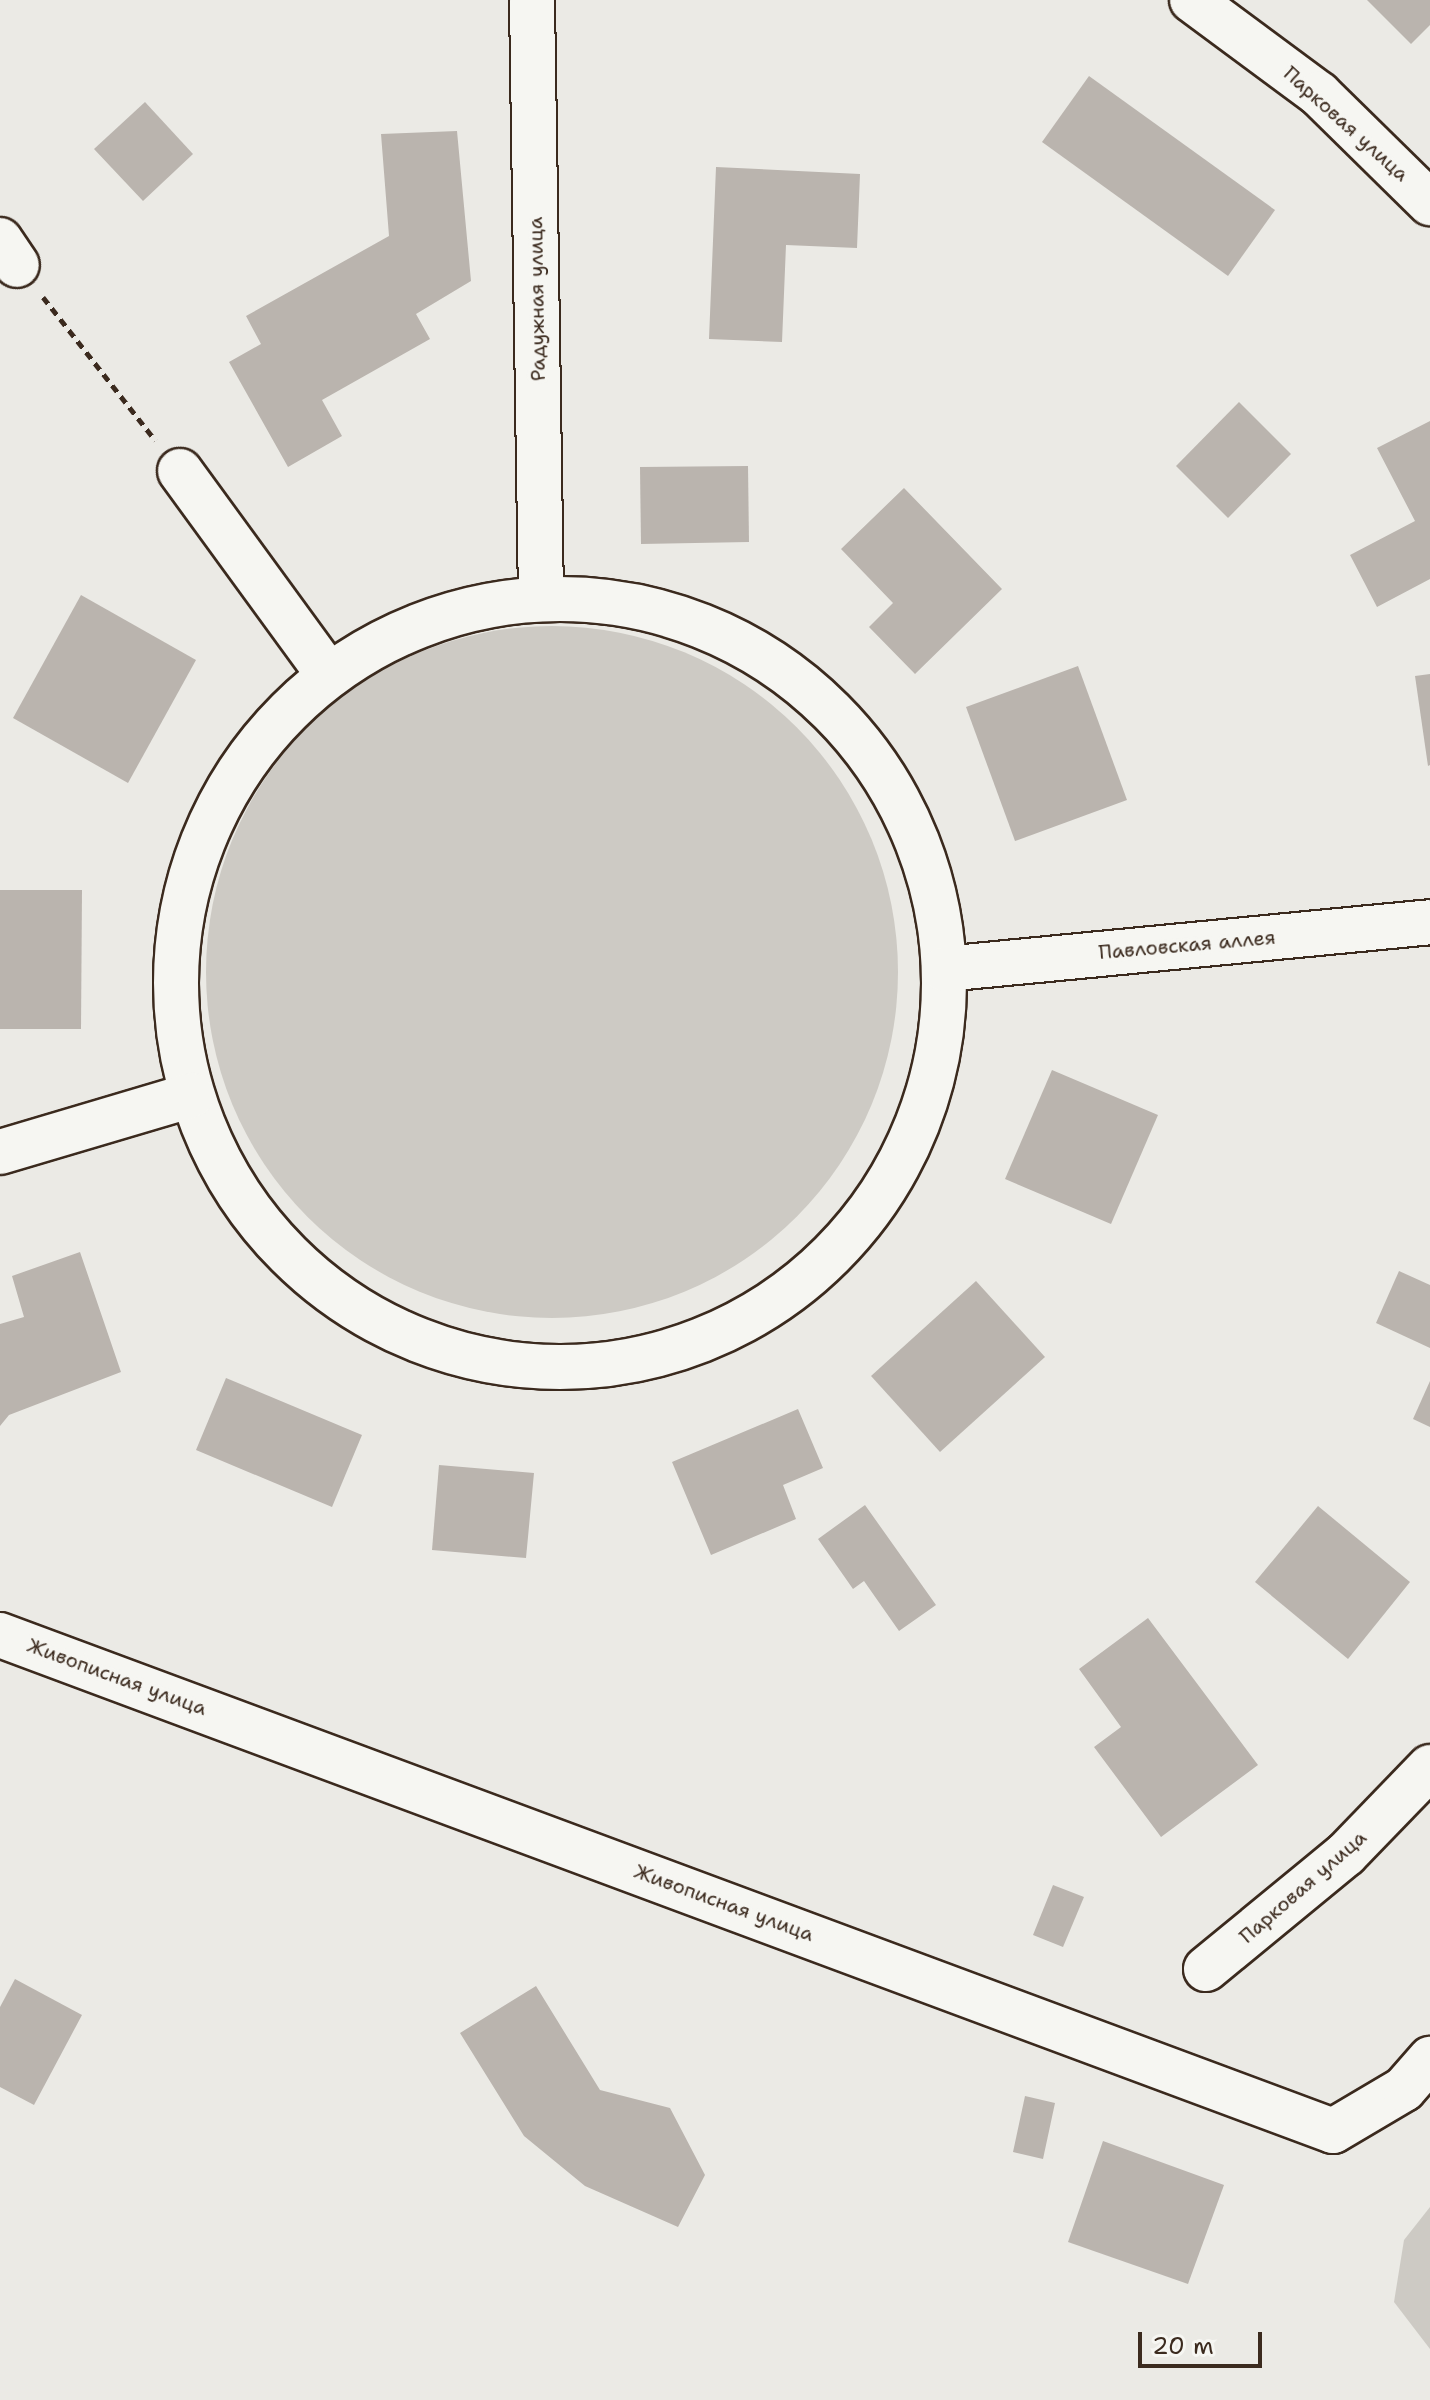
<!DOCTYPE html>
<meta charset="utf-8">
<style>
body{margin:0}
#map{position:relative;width:1430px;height:2400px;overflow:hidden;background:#ebeae5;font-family:"Shantell Sans",sans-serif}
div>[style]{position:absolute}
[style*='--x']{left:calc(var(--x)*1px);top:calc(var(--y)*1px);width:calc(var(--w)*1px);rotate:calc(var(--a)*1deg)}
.green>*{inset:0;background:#cdcac4}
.round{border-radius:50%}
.building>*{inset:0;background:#bab4ae}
.path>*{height:5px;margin-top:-2.5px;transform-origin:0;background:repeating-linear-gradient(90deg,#3b2a1e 0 8px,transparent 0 14px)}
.roads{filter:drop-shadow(2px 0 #3b2a1e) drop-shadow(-2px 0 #3b2a1e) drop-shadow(0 2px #3b2a1e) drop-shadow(0 -2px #3b2a1e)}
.minor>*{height:44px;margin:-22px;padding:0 22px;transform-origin:22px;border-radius:22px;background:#f6f6f2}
.minor>.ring{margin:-22px;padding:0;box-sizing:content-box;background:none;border:44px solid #f6f6f2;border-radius:50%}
span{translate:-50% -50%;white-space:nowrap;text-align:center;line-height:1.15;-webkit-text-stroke:7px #f6f6f2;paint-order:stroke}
.street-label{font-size:20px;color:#3b2a1e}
.scale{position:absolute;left:1138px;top:2332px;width:124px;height:36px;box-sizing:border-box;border:4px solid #3b2a1e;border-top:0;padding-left:10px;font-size:24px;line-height:28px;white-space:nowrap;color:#3b2a1e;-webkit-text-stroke:6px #f6f6f2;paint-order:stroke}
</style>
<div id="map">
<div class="green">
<i class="round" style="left:206px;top:626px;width:692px;height:692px"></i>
<i style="clip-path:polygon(1430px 2207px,1430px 2349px,1394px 2302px,1404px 2240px)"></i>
</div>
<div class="building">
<i style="clip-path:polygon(1367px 0,1430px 0,1430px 25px,1411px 44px)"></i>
<i style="clip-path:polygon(1089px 76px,1275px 210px,1228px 276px,1042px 142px)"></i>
<i style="clip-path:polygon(145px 102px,193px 154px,143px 201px,94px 149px)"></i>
<i style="clip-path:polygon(457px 131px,471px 281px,416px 314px,430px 339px,322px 400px,342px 436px,288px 467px,229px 362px,261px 344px,246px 316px,389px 236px,381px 134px)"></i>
<i style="clip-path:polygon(716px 167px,860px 174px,857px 248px,786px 245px,782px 342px,709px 339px)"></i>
<i style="clip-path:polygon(1239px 402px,1291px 454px,1228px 518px,1176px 466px)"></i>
<i style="clip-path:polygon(1430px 421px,1430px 579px,1377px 607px,1350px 555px,1415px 521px,1377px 448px)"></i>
<i style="clip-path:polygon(748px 466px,749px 542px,641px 544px,640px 467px)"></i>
<i style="clip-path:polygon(904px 488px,1002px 589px,915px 674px,869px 627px,893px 603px,841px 549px)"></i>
<i style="clip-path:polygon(81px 595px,196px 660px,128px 783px,13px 718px)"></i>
<i style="clip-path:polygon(1078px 666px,1127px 800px,1015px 841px,966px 707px)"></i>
<i style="clip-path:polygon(1430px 674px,1430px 765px,1428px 766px,1415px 676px)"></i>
<i style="clip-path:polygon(0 890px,82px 890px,81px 1029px,0 1029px)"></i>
<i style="clip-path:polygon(1052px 1070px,1158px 1115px,1111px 1224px,1005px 1179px)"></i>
<i style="clip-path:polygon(80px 1252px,121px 1372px,9px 1415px,0 1426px,0 1324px,24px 1317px,12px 1276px)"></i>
<i style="clip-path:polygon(1399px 1271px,1430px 1285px,1430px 1348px,1376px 1323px)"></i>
<i style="clip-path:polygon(976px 1281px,1045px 1357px,940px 1452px,871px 1376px)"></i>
<i style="clip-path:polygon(226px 1378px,362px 1435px,332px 1507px,196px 1450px)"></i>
<i style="clip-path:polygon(1430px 1381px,1430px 1427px,1413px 1419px)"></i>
<i style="clip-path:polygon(798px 1409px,823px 1468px,783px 1485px,796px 1519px,711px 1555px,672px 1462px)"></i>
<i style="clip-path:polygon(439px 1465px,534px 1473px,526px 1558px,432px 1550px)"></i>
<i style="clip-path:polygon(865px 1505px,936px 1605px,899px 1631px,864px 1581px,853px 1589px,818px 1539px)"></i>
<i style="clip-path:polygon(1318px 1506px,1410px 1582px,1348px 1659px,1255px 1582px)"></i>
<i style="clip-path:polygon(1148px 1618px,1258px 1765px,1161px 1837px,1094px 1747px,1121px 1727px,1079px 1669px)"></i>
<i style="clip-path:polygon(1053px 1885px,1084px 1897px,1063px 1947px,1033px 1935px)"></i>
<i style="clip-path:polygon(15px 1979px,82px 2015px,34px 2105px,0 2087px,0 2007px)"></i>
<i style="clip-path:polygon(536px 1986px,600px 2090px,670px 2108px,705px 2175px,678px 2227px,585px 2186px,524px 2136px,460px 2033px)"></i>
<i style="clip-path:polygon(1025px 2096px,1055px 2103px,1043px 2159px,1013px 2152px)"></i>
<i style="clip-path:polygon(1103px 2141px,1224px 2185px,1188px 2284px,1068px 2242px)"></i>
</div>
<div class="path">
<i style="--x:43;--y:297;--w:182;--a:51.9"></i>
</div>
<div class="roads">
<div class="minor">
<i style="--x:532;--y:0;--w:599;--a:89.14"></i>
<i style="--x:1192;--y:0;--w:158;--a:36.5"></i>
<i style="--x:1319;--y:94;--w:156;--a:44.5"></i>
<i style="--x:0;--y:240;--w:30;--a:56"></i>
<i style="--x:180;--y:471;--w:253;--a:53.9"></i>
<i class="ring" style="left:176px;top:599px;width:724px;height:724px"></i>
<i style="--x:944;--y:969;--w:488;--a:-5.5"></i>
<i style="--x:0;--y:1152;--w:200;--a:-16.5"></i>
<i style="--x:0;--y:1635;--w:1422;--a:20.41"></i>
<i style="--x:1333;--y:2131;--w:82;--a:-30.6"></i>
<i style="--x:1404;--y:2089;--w:40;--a:-49"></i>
<i style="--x:1206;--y:1969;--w:181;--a:-39.4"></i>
<i style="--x:1346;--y:1854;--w:121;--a:-46"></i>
</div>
</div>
<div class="street-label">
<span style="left:1346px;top:124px;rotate:42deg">Парковая улица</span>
<span style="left:537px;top:299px;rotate:-91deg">Радужная улица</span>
<span style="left:1187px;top:945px;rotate:-5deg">Павловская аллея</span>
<span style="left:117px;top:1677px;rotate:20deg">Живописная улица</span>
<span style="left:1303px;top:1887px;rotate:-41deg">Парковая улица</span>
<span style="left:724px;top:1903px;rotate:20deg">Живописная улица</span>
</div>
<div class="scale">20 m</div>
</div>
